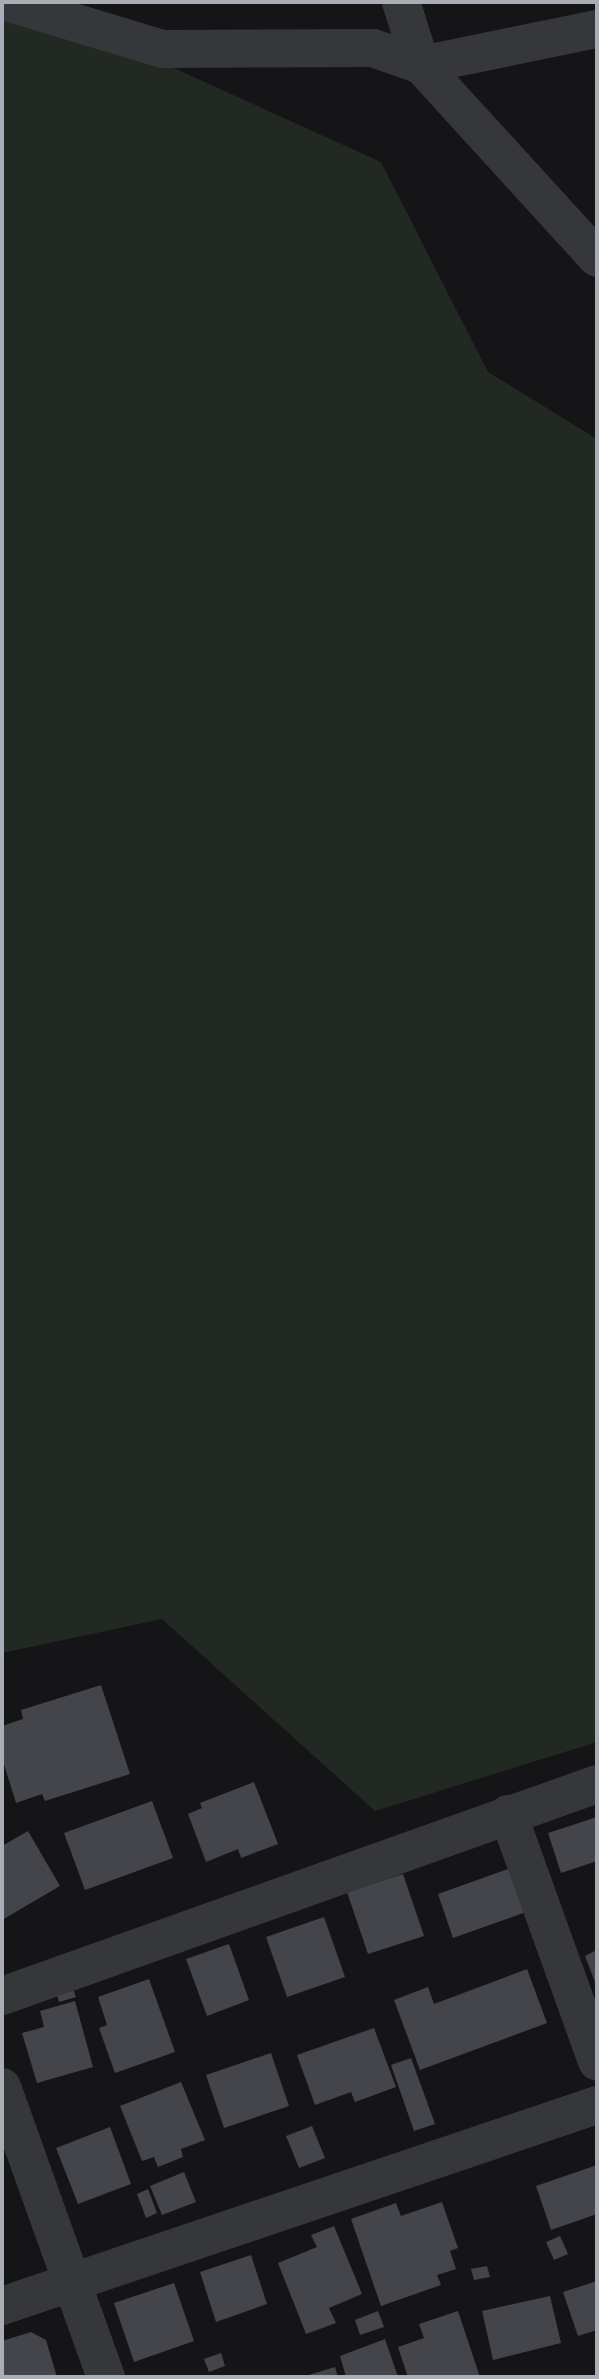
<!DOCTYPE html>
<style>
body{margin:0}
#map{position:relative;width:599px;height:2379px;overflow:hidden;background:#151517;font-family:"Work Sans",sans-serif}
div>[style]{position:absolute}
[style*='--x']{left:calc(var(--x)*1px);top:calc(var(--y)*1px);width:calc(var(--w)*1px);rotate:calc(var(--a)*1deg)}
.green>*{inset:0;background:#222922}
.building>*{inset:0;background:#44454a}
.minor>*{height:38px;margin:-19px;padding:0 19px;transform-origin:19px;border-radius:19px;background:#36373b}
span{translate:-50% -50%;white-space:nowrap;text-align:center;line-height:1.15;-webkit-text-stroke:7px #101012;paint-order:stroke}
.frame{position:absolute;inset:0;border:4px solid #a8adb6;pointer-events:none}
</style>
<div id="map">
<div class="green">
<i style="clip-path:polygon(2px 20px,134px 50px,381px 162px,488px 372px,597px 439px,597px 1742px,375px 1811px,162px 1619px,2px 1653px)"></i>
</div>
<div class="building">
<i style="clip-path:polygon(101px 1685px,130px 1774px,45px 1801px,42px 1794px,16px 1803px,2px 1758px,2px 1726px,23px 1719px,21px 1710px)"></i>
<i style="clip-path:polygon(254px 1782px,278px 1844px,241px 1858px,238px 1849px,206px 1862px,188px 1814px,202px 1808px,200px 1803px)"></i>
<i style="clip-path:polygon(152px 1801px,173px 1858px,85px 1890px,64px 1833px)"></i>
<i style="clip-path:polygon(597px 1817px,597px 1861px,561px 1873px,548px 1833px)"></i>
<i style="clip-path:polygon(28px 1831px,60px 1886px,2px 1920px,2px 1846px)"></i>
<i style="clip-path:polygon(511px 1868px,526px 1912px,453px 1938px,438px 1894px)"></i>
<i style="clip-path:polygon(403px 1874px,424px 1936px,368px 1954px,347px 1892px)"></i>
<i style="clip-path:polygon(324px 1917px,345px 1977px,287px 1997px,266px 1937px)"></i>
<i style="clip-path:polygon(229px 1944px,249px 2000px,207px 2016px,186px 1959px)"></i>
<i style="clip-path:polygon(597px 1950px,597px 1987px,585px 1956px)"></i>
<i style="clip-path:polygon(527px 1969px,547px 2023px,420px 2070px,394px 2000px,428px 1987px,434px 2004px)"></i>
<i style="clip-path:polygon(149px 1979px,175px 2052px,115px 2073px,99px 2028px,107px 2025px,98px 1997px)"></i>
<i style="clip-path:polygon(73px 1989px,76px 1997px,59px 2002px,57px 1994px)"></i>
<i style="clip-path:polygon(75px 2001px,93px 2067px,37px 2083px,22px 2033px,44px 2027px,40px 2011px)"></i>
<i style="clip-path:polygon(374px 2028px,396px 2087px,355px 2102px,351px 2092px,315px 2105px,297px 2055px)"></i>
<i style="clip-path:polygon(271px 2053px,289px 2106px,224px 2128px,206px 2075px)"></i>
<i style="clip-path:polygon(411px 2058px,435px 2124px,414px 2131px,391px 2065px)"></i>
<i style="clip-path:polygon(181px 2082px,205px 2140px,181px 2149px,183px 2157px,158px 2167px,154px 2157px,142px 2161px,120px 2106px)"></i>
<i style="clip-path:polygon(312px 2126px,325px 2158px,299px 2168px,286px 2136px)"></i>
<i style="clip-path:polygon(110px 2127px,131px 2184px,78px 2204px,56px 2148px)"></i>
<i style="clip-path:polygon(597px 2165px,597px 2214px,551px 2230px,536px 2186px)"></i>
<i style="clip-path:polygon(184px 2172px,196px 2202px,162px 2215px,150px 2186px)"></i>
<i style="clip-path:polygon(148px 2189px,157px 2213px,146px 2218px,137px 2194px)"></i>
<i style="clip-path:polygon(442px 2202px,458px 2248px,450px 2251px,456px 2269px,437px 2275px,441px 2285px,381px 2306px,351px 2219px,396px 2203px,401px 2216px)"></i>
<i style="clip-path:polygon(334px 2226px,362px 2294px,329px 2308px,336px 2323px,306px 2334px,278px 2263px,317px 2247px,311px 2235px)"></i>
<i style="clip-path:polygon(560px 2236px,568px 2254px,554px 2260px,546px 2242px)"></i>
<i style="clip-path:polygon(251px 2255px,267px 2304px,216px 2322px,200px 2272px)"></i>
<i style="clip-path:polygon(487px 2266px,490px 2277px,474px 2280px,471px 2269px)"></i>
<i style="clip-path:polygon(597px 2281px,597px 2330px,578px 2336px,563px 2292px)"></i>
<i style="clip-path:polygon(174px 2283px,194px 2341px,134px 2362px,114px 2303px)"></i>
<i style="clip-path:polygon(550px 2296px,561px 2343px,493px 2360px,482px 2311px)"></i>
<i style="clip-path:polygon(378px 2311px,384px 2327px,360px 2335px,355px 2320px)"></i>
<i style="clip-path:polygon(458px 2311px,480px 2377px,408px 2377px,398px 2347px,424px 2338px,419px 2324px)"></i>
<i style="clip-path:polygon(31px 2332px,46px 2340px,57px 2377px,2px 2377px,2px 2341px)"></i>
<i style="clip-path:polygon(385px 2339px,398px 2377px,346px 2377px,340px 2356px)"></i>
<i style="clip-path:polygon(221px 2353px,225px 2366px,209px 2372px,204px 2359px)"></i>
<i style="clip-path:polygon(335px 2367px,338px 2377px,302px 2377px)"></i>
</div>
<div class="minor">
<i style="--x:7;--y:2;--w:163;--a:16.8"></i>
<i style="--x:163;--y:49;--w:210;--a:-0.3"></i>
<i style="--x:373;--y:48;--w:51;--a:19.5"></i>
<i style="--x:421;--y:65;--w:180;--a:-11.6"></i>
<i style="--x:401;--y:2;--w:66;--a:72.4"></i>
<i style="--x:421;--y:65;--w:261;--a:47.6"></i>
<i style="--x:508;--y:1814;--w:263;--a:70.2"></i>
<i style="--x:2;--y:1996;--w:632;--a:-19.61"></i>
<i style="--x:2;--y:2087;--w:308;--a:70.3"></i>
<i style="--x:2;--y:2306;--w:628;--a:-18.67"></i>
</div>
<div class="frame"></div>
</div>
